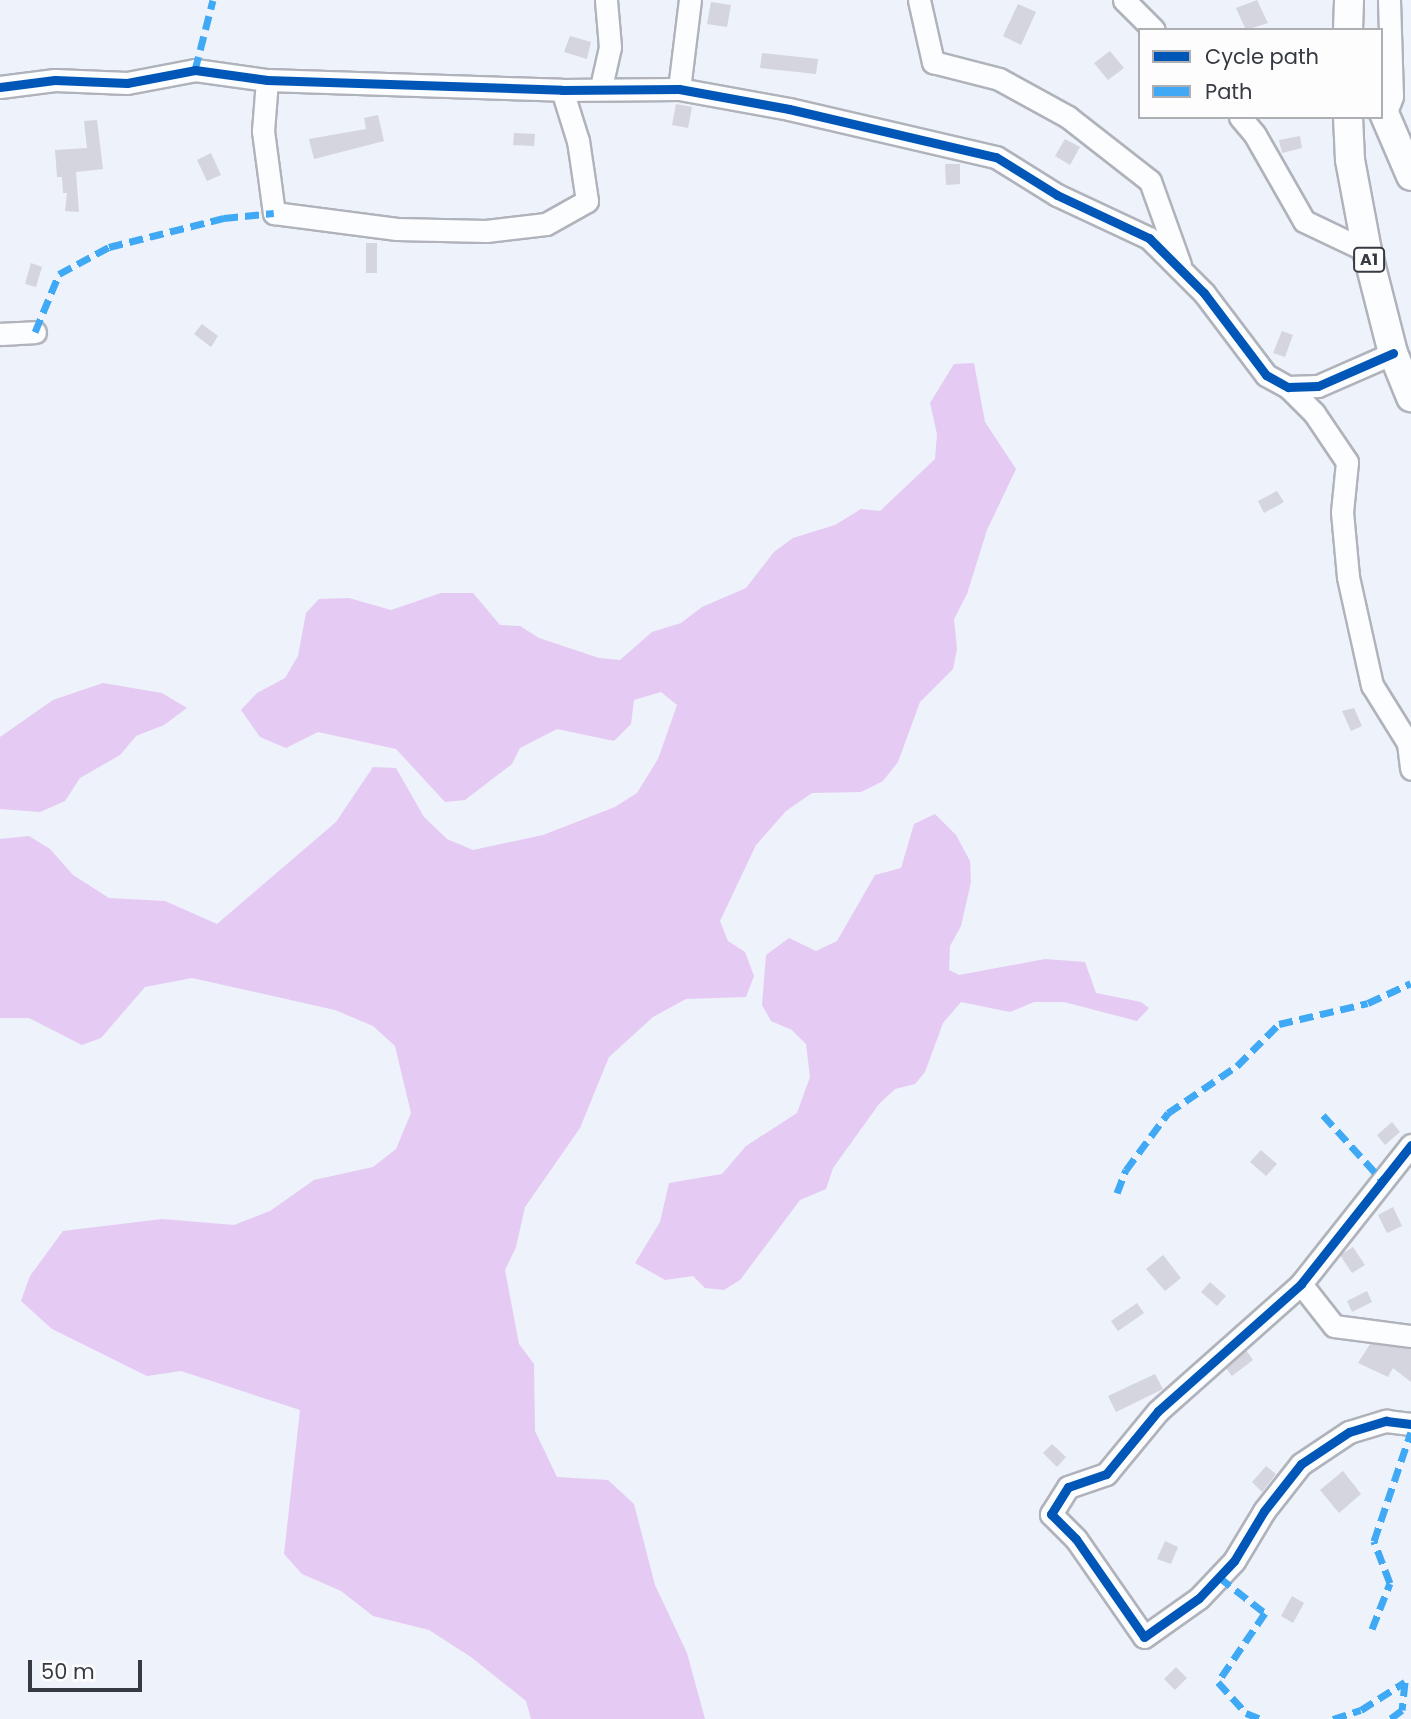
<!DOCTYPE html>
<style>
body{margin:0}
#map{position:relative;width:1411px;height:1719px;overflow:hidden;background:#eef2fa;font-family:Poppins,sans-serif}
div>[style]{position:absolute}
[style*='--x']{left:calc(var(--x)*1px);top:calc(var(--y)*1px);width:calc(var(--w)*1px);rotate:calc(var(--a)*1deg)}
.green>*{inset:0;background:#e5caf4}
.building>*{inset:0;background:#d4d5de}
.roads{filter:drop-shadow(2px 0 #b0b3bb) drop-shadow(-2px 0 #b0b3bb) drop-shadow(0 2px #b0b3bb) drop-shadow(0 -2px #b0b3bb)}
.minor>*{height:21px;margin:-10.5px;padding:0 10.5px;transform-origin:10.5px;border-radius:10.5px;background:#fcfdfe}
.major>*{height:28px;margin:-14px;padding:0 14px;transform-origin:14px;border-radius:14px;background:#fcfdfe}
.quiet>*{height:7px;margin-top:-3.5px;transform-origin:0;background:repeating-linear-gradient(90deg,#3fa9f5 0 14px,transparent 0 21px)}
.cycleway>*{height:9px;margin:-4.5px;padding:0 4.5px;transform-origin:4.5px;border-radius:4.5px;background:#0057b8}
span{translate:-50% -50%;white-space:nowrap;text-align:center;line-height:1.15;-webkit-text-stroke:5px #fdfdfd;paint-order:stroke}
.shield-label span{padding:2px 5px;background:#fdfdfd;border:2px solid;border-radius:5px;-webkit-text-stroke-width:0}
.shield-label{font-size:16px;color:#363a43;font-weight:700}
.legend{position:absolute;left:1138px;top:28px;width:245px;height:91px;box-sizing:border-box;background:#fdfdfd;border:2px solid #adafb3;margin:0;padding:9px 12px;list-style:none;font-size:21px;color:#363a43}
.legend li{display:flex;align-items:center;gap:14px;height:35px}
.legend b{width:35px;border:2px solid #adafb3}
.scale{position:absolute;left:28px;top:1660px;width:114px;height:32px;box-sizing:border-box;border:4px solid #363a43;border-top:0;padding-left:9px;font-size:21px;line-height:24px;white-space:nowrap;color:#363a43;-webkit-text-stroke:5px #fdfdfd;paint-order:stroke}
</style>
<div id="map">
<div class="green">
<i style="clip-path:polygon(974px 363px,985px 422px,1016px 469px,987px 530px,967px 594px,954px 619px,957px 649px,953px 669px,920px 702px,898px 762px,883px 781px,861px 792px,812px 793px,786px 811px,756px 845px,720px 921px,728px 941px,745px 952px,754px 976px,746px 997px,686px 999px,653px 1017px,609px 1057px,580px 1128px,525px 1207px,516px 1247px,505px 1270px,519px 1344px,534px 1364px,535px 1431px,557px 1477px,608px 1480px,634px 1504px,655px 1585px,687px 1653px,705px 1719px,531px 1719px,526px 1701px,471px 1657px,429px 1630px,373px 1616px,341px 1591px,302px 1574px,284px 1554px,300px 1410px,181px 1371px,147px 1376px,52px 1329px,21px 1301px,30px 1276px,63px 1231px,162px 1219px,234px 1225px,270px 1211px,314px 1180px,373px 1167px,396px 1149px,411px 1113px,395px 1046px,373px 1026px,335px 1010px,192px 978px,145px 987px,101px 1038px,82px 1045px,29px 1018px,0 1018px,0 839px,29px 836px,50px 849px,73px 875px,109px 898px,165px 901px,217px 924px,336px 822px,373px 767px,396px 768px,424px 817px,447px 839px,473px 850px,543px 835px,615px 807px,637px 793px,658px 759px,677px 705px,661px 692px,634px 700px,631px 724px,614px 741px,557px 729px,520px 748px,512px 764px,465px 800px,445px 802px,396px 749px,318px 732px,286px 748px,260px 737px,241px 710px,257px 693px,285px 678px,298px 656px,306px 613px,319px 599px,349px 598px,391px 610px,441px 593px,473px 593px,500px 625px,520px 626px,539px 638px,599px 658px,620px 660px,652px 632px,681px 623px,702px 607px,746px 588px,774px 552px,793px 538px,835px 525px,861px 509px,880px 511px,935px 459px,937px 434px,930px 403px,954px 364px)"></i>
<i style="clip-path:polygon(103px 683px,162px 693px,187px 708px,164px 725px,136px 736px,120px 755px,80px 778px,65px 801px,40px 812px,0 809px,0 737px,53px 700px)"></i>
<i style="clip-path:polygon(935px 814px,956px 835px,970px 861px,971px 882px,961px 926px,950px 946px,949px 970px,959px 975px,1045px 959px,1085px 962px,1096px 993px,1141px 1002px,1149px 1008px,1137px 1021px,1064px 1002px,1034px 1002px,1010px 1012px,961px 1002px,943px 1023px,925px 1072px,915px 1084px,895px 1089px,879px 1104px,833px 1168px,826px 1189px,800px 1200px,740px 1280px,724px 1290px,705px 1288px,693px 1276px,665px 1280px,635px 1263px,660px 1222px,669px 1183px,722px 1174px,746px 1146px,797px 1113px,810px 1077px,806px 1044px,792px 1030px,771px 1021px,762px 1005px,766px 955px,789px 938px,816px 951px,837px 941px,875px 875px,901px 868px,914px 824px)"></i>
</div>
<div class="building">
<i style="clip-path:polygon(1257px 0,1268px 23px,1246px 30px,1236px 8px)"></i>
<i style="clip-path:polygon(711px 2px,731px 5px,727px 27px,707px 24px)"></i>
<i style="clip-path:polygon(1018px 4px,1036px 12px,1021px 45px,1003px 36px)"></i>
<i style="clip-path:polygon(570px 36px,591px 42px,587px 59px,564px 52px)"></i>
<i style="clip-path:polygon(1110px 51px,1124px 68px,1108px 80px,1094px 63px)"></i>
<i style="clip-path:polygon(762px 53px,818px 59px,816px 74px,760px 68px)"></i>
<i style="clip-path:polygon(676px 104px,692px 107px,688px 128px,672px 125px)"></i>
<i style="clip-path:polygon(378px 115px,384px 141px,314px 159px,309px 139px,366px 129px,364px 118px)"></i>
<i style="clip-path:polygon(97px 120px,103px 169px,76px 172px,79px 212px,65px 211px,67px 193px,63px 193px,62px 177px,57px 177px,55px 150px,87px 148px,84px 121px)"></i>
<i style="clip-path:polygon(514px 133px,535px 134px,534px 146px,513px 145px)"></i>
<i style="clip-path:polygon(1300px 136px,1302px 148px,1282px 153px,1279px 140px)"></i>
<i style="clip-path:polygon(1065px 139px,1080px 147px,1070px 165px,1055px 156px)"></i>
<i style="clip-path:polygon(211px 153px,221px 175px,207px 181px,197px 160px)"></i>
<i style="clip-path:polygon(945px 164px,960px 164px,960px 184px,946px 185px)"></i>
<i style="clip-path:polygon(366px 243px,377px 243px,377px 273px,366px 273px)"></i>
<i style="clip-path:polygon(31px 263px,42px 267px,36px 287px,25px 284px)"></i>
<i style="clip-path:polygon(202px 324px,218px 336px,211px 347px,194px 334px)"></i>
<i style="clip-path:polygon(1282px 331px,1293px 335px,1285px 357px,1273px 353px)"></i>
<i style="clip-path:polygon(1277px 491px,1284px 502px,1264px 513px,1258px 501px)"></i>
<i style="clip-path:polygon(1354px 708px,1362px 726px,1351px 731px,1342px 711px)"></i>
<i style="clip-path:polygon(1392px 1122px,1400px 1132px,1385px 1145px,1377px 1135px)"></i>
<i style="clip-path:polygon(1261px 1150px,1277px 1164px,1266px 1176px,1250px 1162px)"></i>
<i style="clip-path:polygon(1393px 1207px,1402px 1226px,1387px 1233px,1378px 1215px)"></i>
<i style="clip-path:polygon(1353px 1247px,1365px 1265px,1352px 1273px,1340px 1255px)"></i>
<i style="clip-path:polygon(1163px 1255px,1181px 1278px,1165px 1291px,1146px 1269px)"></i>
<i style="clip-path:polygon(1210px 1282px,1226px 1296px,1217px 1306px,1201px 1292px)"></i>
<i style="clip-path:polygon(1367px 1291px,1372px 1302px,1352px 1312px,1347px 1301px)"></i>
<i style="clip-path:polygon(1137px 1303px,1144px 1313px,1118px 1331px,1111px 1321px)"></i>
<i style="clip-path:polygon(1370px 1344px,1411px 1349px,1411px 1382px,1393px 1368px,1388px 1377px,1358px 1363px)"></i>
<i style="clip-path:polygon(1246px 1350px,1253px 1360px,1232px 1376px,1226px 1368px)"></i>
<i style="clip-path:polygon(1155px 1374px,1163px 1389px,1116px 1412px,1108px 1396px)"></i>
<i style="clip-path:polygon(1052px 1444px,1066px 1457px,1057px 1467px,1043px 1453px)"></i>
<i style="clip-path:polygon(1266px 1466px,1276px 1474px,1262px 1492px,1252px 1482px)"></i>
<i style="clip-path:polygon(1343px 1471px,1361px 1494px,1339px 1513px,1320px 1490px)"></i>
<i style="clip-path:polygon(1165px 1541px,1178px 1547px,1171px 1564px,1157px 1559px)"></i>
<i style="clip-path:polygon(1292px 1596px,1304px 1603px,1293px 1623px,1281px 1616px)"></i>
<i style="clip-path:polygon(1176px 1667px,1187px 1678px,1175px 1690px,1164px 1679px)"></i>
</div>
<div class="roads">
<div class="minor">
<i style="--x:919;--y:0;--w:64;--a:77.3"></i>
<i style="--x:933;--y:62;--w:68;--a:14.4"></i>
<i style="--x:999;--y:79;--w:79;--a:28.8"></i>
<i style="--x:1068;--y:117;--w:104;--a:38"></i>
<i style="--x:1150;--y:181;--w:89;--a:70.3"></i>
<i style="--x:1124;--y:0;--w:42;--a:45"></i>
<i style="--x:267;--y:80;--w:51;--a:94.5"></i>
<i style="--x:263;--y:131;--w:83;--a:82.4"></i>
<i style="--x:274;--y:213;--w:124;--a:7.4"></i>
<i style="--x:397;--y:229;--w:89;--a:1.3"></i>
<i style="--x:486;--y:231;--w:60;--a:-6.7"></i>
<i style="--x:546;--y:224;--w:47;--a:-29.3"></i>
<i style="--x:587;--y:201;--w:61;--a:-98.5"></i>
<i style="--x:578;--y:141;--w:53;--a:-107.4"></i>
<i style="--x:0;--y:87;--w:55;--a:-7.3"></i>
<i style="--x:55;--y:80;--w:72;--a:2.4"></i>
<i style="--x:127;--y:83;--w:69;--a:-10.8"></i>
<i style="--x:195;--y:70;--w:73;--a:7.9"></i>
<i style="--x:267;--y:80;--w:295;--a:1.9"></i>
<i style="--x:562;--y:90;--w:117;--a:-0.5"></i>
<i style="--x:679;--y:89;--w:112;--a:10.3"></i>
<i style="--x:789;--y:109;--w:212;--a:13.1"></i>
<i style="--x:996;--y:157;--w:72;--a:31.9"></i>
<i style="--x:1057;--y:195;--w:102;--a:25.1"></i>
<i style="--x:1149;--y:238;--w:78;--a:45"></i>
<i style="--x:1204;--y:293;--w:103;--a:52.9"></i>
<i style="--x:1266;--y:375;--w:25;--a:29"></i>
<i style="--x:1288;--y:387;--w:30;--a:-2"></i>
<i style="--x:1318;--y:386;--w:82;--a:-23.7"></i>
<i style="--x:601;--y:87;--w:41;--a:-77.3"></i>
<i style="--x:610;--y:47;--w:47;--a:-94.9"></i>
<i style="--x:679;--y:89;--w:90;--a:-83"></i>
<i style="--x:1386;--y:112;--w:17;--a:-69"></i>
<i style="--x:1392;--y:96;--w:96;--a:-91.8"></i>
<i style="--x:1240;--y:117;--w:23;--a:50"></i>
<i style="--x:1255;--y:135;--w:99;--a:60.3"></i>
<i style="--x:1304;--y:221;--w:70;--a:25.5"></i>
<i style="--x:0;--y:334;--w:35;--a:-3"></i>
<i style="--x:1288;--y:387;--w:37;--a:45"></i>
<i style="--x:1314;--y:413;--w:59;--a:56"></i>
<i style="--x:1347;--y:462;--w:50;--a:95.7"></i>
<i style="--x:1342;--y:512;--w:65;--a:84.7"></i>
<i style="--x:1348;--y:577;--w:111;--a:77.5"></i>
<i style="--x:1372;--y:685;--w:68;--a:58.2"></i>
<i style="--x:1408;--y:743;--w:26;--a:83"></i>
<i style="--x:1411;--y:1145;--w:177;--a:128.4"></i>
<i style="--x:1301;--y:1284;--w:191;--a:138.4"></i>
<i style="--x:1158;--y:1411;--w:82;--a:129.5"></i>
<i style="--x:1106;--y:1474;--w:40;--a:161.1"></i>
<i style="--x:1068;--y:1487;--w:32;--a:122"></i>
<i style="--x:1051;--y:1514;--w:35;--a:45"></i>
<i style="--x:1076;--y:1539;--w:119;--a:55.2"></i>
<i style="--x:1144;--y:1637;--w:67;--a:-35.3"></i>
<i style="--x:1199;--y:1598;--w:51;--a:-46.6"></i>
<i style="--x:1234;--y:1561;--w:58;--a:-59"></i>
<i style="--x:1264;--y:1511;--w:60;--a:-51.8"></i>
<i style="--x:1301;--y:1464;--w:58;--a:-33.7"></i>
<i style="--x:1349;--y:1432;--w:39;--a:-17"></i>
<i style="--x:1386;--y:1421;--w:25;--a:7"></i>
<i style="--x:1301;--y:1284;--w:53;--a:51.8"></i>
<i style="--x:1334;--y:1326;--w:78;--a:7.4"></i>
</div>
<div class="major">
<i style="--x:1348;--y:30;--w:30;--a:-88"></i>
<i style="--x:1381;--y:106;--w:76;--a:66.8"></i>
<i style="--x:1348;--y:117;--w:43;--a:87.3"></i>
<i style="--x:1350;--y:160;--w:93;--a:79.4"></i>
<i style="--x:1367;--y:251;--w:105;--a:75.7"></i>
<i style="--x:1393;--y:353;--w:48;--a:67.8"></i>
</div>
</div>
<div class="quiet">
<i style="--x:195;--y:70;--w:72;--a:-75.6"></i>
<i style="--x:35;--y:332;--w:63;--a:-67.5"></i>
<i style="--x:59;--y:274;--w:57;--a:-28.4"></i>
<i style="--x:109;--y:247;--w:119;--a:-14.2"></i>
<i style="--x:224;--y:218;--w:50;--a:-5.7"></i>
<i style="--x:1323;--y:1115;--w:86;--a:47.8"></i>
<i style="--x:1117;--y:1193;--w:25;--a:-69"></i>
<i style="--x:1126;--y:1170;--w:71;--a:-53.6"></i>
<i style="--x:1168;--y:1113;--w:83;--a:-34.3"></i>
<i style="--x:1237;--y:1066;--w:59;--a:-45"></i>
<i style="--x:1279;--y:1024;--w:91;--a:-13.3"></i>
<i style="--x:1368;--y:1003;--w:47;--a:-24.9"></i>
<i style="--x:1219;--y:1577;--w:58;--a:38"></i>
<i style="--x:1265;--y:1613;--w:83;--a:124.3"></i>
<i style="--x:1218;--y:1682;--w:42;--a:47.9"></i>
<i style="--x:1246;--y:1713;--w:16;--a:22"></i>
<i style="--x:1372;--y:1629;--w:49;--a:-68.6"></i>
<i style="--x:1390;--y:1583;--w:45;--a:-110.9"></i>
<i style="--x:1374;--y:1541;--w:115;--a:-71.3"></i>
<i style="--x:1333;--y:1719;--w:29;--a:-18"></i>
<i style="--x:1361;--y:1710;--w:52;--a:-32.5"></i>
<i style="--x:1405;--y:1682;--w:28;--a:96"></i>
<i style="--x:1402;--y:1710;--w:15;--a:143"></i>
</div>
<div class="cycleway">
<i style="--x:0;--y:87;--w:55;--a:-7.3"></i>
<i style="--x:55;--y:80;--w:72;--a:2.4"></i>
<i style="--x:127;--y:83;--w:69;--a:-10.8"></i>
<i style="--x:195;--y:70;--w:73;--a:7.9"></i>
<i style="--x:267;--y:80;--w:295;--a:1.9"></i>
<i style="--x:562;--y:90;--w:117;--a:-0.5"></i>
<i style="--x:679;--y:89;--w:112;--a:10.3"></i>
<i style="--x:789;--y:109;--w:212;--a:13.1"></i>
<i style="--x:996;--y:157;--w:72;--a:31.9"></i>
<i style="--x:1057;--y:195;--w:102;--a:25.1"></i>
<i style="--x:1149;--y:238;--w:78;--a:45"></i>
<i style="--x:1204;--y:293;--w:103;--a:52.9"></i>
<i style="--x:1266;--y:375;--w:25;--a:29"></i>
<i style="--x:1288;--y:387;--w:30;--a:-2"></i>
<i style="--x:1318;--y:386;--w:82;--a:-23.7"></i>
<i style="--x:1411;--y:1145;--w:177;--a:128.4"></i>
<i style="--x:1301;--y:1284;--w:191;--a:138.4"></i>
<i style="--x:1158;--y:1411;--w:82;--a:129.5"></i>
<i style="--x:1106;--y:1474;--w:40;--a:161.1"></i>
<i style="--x:1068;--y:1487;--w:32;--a:122"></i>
<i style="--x:1051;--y:1514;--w:35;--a:45"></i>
<i style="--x:1076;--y:1539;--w:119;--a:55.2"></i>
<i style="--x:1144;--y:1637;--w:67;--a:-35.3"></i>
<i style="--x:1199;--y:1598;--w:51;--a:-46.6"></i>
<i style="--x:1234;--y:1561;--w:58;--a:-59"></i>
<i style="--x:1264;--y:1511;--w:60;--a:-51.8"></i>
<i style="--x:1301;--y:1464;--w:58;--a:-33.7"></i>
<i style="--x:1349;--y:1432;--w:39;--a:-17"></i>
<i style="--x:1386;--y:1421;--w:25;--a:7"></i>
</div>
<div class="shield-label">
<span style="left:1369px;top:260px">A1</span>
</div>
<ul class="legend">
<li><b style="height:9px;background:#0057b8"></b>Cycle path</li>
<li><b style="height:9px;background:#3fa9f5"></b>Path</li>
</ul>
<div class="scale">50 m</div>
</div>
